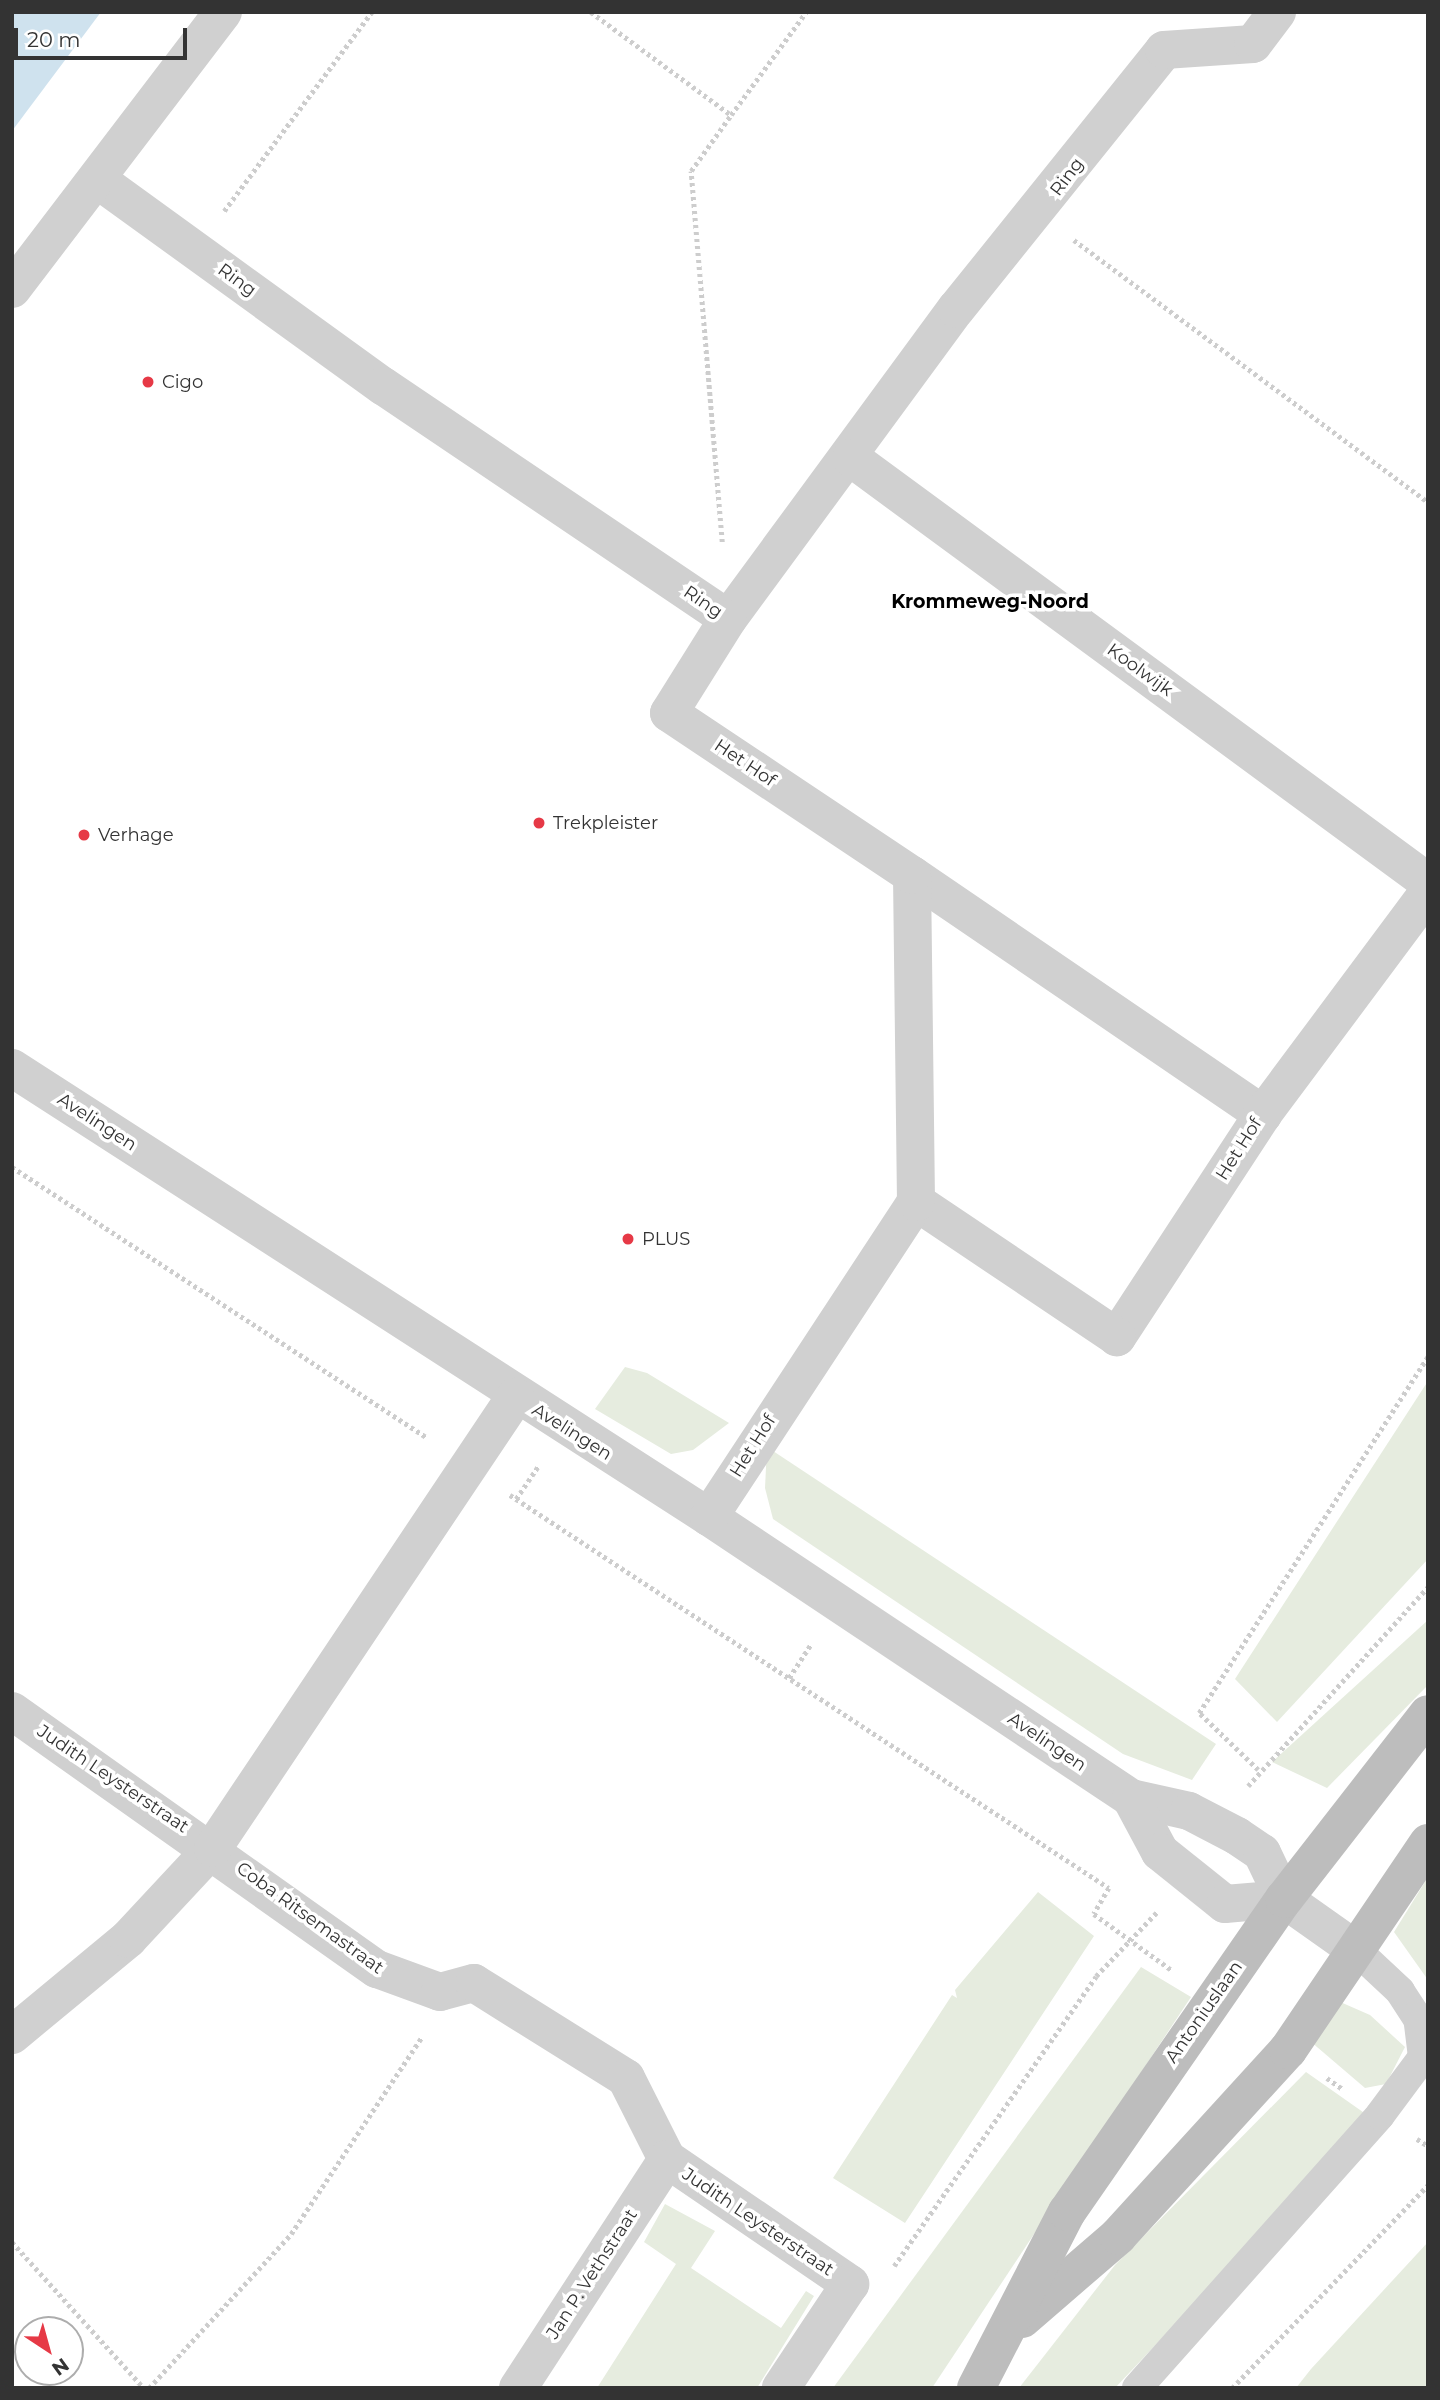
<!DOCTYPE html>
<style>
body{margin:0}
#map{position:relative;width:1440px;height:2400px;overflow:hidden;background:#fff;font-family:Montserrat,sans-serif}
div>[style]{position:absolute}
[style*='--x']{left:calc(var(--x)*1px);top:calc(var(--y)*1px);width:calc(var(--w)*1px);rotate:calc(var(--a)*1deg)}
.green>*{inset:0;background:#e6ecdf}
.water>*{inset:0;background:#cfe2ee}
.path>*{height:4.5px;margin-top:-2.25px;transform-origin:0;background:repeating-linear-gradient(90deg,#cdcdcd 0 3.5px,transparent 0 7px)}
.lane>*{height:30px;margin:-15px;padding:0 15px;transform-origin:15px;border-radius:15px;background:#d0d0d0}
.street>*{height:38px;margin:-19px;padding:0 19px;transform-origin:19px;border-radius:19px;background:#d0d0d0}
.secondary>*{height:38px;margin:-19px;padding:0 19px;transform-origin:19px;border-radius:19px;background:#bdbdbd}
.dots>*{width:19px;height:19px;translate:-50% -50%;box-sizing:border-box;border:4px solid #fff;border-radius:50%}
span{translate:-50% -50%;white-space:nowrap;text-align:center;line-height:1.15;-webkit-text-stroke:7px #fff;paint-order:stroke}
.street-label{font-size:18px;color:#333}
.poi-label{font-size:18px;color:#333}
.left{translate:0 -50%;text-align:left}
.neighbourhood-label{font-size:19px;color:#000;font-weight:700}
.frame{position:absolute;inset:0;border:14px solid #333;pointer-events:none}
.north{position:absolute;left:14px;top:2316px;width:70px;height:70px;box-sizing:border-box;background:#fff;border:2px solid #adadad;border-radius:50%;rotate:144deg;font-size:19px;font-weight:700;line-height:28px;text-align:center;color:#333}
.north::after{content:'';display:block;margin:auto;width:24px;height:32px;background:#e63946;clip-path:polygon(50% 0,100% 100%,50% 72%,0 100%)}
.scale{position:absolute;left:14px;top:28px;width:173px;height:32px;box-sizing:border-box;border:4px solid #333;border-top:0;padding-left:9px;font-size:21px;line-height:24px;white-space:nowrap;color:#333;-webkit-text-stroke:5px #fff;paint-order:stroke}
</style>
<div id="map">
<div class="green">
<i style="clip-path:polygon(625px 1367px,647px 1373px,729px 1423px,693px 1450px,671px 1454px,595px 1409px)"></i>
<i style="clip-path:polygon(1428px 1381px,1428px 1559px,1277px 1722px,1235px 1679px)"></i>
<i style="clip-path:polygon(767px 1447px,1216px 1744px,1192px 1780px,1123px 1754px,773px 1519px,765px 1488px)"></i>
<i style="clip-path:polygon(1428px 1620px,1428px 1685px,1327px 1788px,1272px 1762px)"></i>
<i style="clip-path:polygon(1428px 1877px,1428px 1980px,1394px 1932px)"></i>
<i style="clip-path:polygon(1038px 1892px,1094px 1936px,905px 2223px,833px 2178px,952px 1995px,957px 1998px,955px 1990px)"></i>
<i style="clip-path:polygon(1141px 1967px,1191px 1997px,932px 2388px,833px 2388px)"></i>
<i style="clip-path:polygon(1338px 2001px,1370px 2015px,1405px 2047px,1386px 2084px,1365px 2088px,1310px 2041px)"></i>
<i style="clip-path:polygon(1306px 2072px,1370px 2117px,1115px 2388px,1019px 2388px,1115px 2265px)"></i>
<i style="clip-path:polygon(665px 2204px,715px 2231px,691px 2268px,781px 2328px,806px 2291px,814px 2296px,757px 2388px,597px 2388px,676px 2264px,644px 2242px)"></i>
<i style="clip-path:polygon(1428px 2242px,1428px 2388px,1296px 2388px,1311px 2369px)"></i>
</div>
<div class="water">
<i style="clip-path:polygon(12px 12px,101px 12px,12px 131px)"></i>
</div>
<div class="path">
<i style="--x:591;--y:12;--w:174;--a:36.3"></i>
<i style="--x:731;--y:115;--w:127;--a:-53.9"></i>
<i style="--x:224;--y:211;--w:248;--a:-53.4"></i>
<i style="--x:1074;--y:240;--w:440;--a:36.5"></i>
<i style="--x:722;--y:542;--w:372;--a:-94.8"></i>
<i style="--x:691;--y:171;--w:69;--a:-54.5"></i>
<i style="--x:12;--y:1167;--w:496;--a:33.1"></i>
<i style="--x:510;--y:1495;--w:716;--a:33.27"></i>
<i style="--x:1109;--y:1888;--w:30;--a:120"></i>
<i style="--x:1094;--y:1914;--w:97;--a:35.8"></i>
<i style="--x:516;--y:1499;--w:41;--a:-55.9"></i>
<i style="--x:789;--y:1678;--w:40;--a:-57.1"></i>
<i style="--x:1258;--y:1770;--w:82;--a:-136"></i>
<i style="--x:1199;--y:1713;--w:424;--a:-57.3"></i>
<i style="--x:1248;--y:1786;--w:268;--a:-47.9"></i>
<i style="--x:1327;--y:2078;--w:19;--a:35"></i>
<i style="--x:1417;--y:2139;--w:13;--a:32"></i>
<i style="--x:12;--y:2242;--w:197;--a:47.9"></i>
<i style="--x:894;--y:2266;--w:353;--a:-55.1"></i>
<i style="--x:1096;--y:1976;--w:88;--a:-46.4"></i>
<i style="--x:149;--y:2388;--w:209;--a:-47.3"></i>
<i style="--x:291;--y:2234;--w:237;--a:-56.4"></i>
<i style="--x:1232;--y:2388;--w:282;--a:-46"></i>
</div>
<div class="lane">
<i style="--x:1137;--y:2388;--w:365;--a:-48.3"></i>
<i style="--x:1380;--y:2115;--w:72;--a:-53.4"></i>
<i style="--x:1423;--y:2057;--w:38;--a:-97"></i>
<i style="--x:1418;--y:2019;--w:33;--a:-123"></i>
<i style="--x:1400;--y:1991;--w:60;--a:-137"></i>
</div>
<div class="street">
<i style="--x:98;--y:180;--w:352;--a:35.9"></i>
<i style="--x:383;--y:386;--w:416;--a:34"></i>
<i style="--x:728;--y:619;--w:385;--a:-53.7"></i>
<i style="--x:956;--y:309;--w:332;--a:-51.2"></i>
<i style="--x:1164;--y:50;--w:89;--a:-3.9"></i>
<i style="--x:1253;--y:44;--w:40;--a:-53"></i>
<i style="--x:12;--y:289;--w:348;--a:-52.7"></i>
<i style="--x:851;--y:458;--w:716;--a:36.31"></i>
<i style="--x:912;--y:875;--w:425;--a:34.3"></i>
<i style="--x:1263;--y:1114;--w:267;--a:123.2"></i>
<i style="--x:1117;--y:1337;--w:242;--a:-146.1"></i>
<i style="--x:12;--y:1068;--w:829;--a:32.79"></i>
<i style="--x:709;--y:1517;--w:507;--a:33.66"></i>
<i style="--x:1131;--y:1798;--w:59;--a:12.6"></i>
<i style="--x:1189;--y:1811;--w:54;--a:27.5"></i>
<i style="--x:1237;--y:1836;--w:30;--a:34"></i>
<i style="--x:1262;--y:1853;--w:51;--a:64.4"></i>
<i style="--x:1284;--y:1899;--w:88;--a:35.3"></i>
<i style="--x:1263;--y:1114;--w:276;--a:-53.3"></i>
<i style="--x:709;--y:1517;--w:377;--a:-56.7"></i>
<i style="--x:916;--y:1202;--w:327;--a:-90.7"></i>
<i style="--x:912;--y:875;--w:292;--a:-146.3"></i>
<i style="--x:669;--y:713;--w:111;--a:-57.9"></i>
<i style="--x:12;--y:1711;--w:447;--a:35.3"></i>
<i style="--x:377;--y:1969;--w:67;--a:20.1"></i>
<i style="--x:440;--y:1992;--w:35;--a:-15"></i>
<i style="--x:474;--y:1983;--w:179;--a:32"></i>
<i style="--x:626;--y:2078;--w:91;--a:63.2"></i>
<i style="--x:667;--y:2159;--w:222;--a:34.3"></i>
<i style="--x:850;--y:2284;--w:125;--a:123.6"></i>
<i style="--x:1131;--y:1798;--w:61;--a:61.8"></i>
<i style="--x:1160;--y:1852;--w:83;--a:38.7"></i>
<i style="--x:1225;--y:1904;--w:59;--a:-4.8"></i>
<i style="--x:12;--y:2035;--w:151;--a:-39.6"></i>
<i style="--x:128;--y:1939;--w:125;--a:-47"></i>
<i style="--x:213;--y:1848;--w:543;--a:-56.19"></i>
<i style="--x:518;--y:2388;--w:273;--a:-56.9"></i>
</div>
<div class="secondary">
<i style="--x:1022;--y:2319;--w:127;--a:-40.8"></i>
<i style="--x:1118;--y:2236;--w:252;--a:-47.6"></i>
<i style="--x:1288;--y:2050;--w:250;--a:-55.9"></i>
<i style="--x:976;--y:2388;--w:198;--a:-62.7"></i>
<i style="--x:1067;--y:2212;--w:381;--a:-55.3"></i>
<i style="--x:1284;--y:1899;--w:234;--a:-52.1"></i>
</div>
<div class="dots">
<i style="left:148px;top:382px;background:#e63946"></i>
<i style="left:539px;top:823px;background:#e63946"></i>
<i style="left:84px;top:835px;background:#e63946"></i>
<i style="left:628px;top:1239px;background:#e63946"></i>
</div>
<div class="street-label">
<span style="left:1067px;top:177px;rotate:-53deg">Ring</span>
<span style="left:237px;top:280px;rotate:36deg">Ring</span>
<span style="left:703px;top:602px;rotate:34deg">Ring</span>
<span style="left:1140px;top:670px;rotate:36deg">Koolwijk</span>
<span style="left:745px;top:763px;rotate:34deg">Het Hof</span>
<span style="left:97px;top:1122px;rotate:33deg">Avelingen</span>
<span style="left:1239px;top:1149px;rotate:-58deg">Het Hof</span>
<span style="left:572px;top:1432px;rotate:32deg">Avelingen</span>
<span style="left:753px;top:1446px;rotate:-58deg">Het Hof</span>
<span style="left:1047px;top:1742px;rotate:34deg">Avelingen</span>
<span style="left:113px;top:1779px;rotate:34deg">Judith Leysterstraat</span>
<span style="left:310px;top:1918px;rotate:36deg">Coba Ritsemastraat</span>
<span style="left:1204px;top:2012px;rotate:-55deg">Antoniuslaan</span>
<span style="left:758px;top:2222px;rotate:34deg">Judith Leysterstraat</span>
<span style="left:592px;top:2274px;rotate:-57deg">Jan P. Vethstraat</span>
</div>
<div class="poi-label">
<span class="left" style="left:162px;top:382px">Cigo</span>
<span class="left" style="left:553px;top:823px">Trekpleister</span>
<span class="left" style="left:98px;top:835px">Verhage</span>
<span class="left" style="left:642px;top:1239px">PLUS</span>
</div>
<div class="neighbourhood-label">
<span style="left:990px;top:602px">Krommeweg-Noord</span>
</div>
<div class="frame"></div>
<div class="north">N</div>
<div class="scale">20 m</div>
</div>
